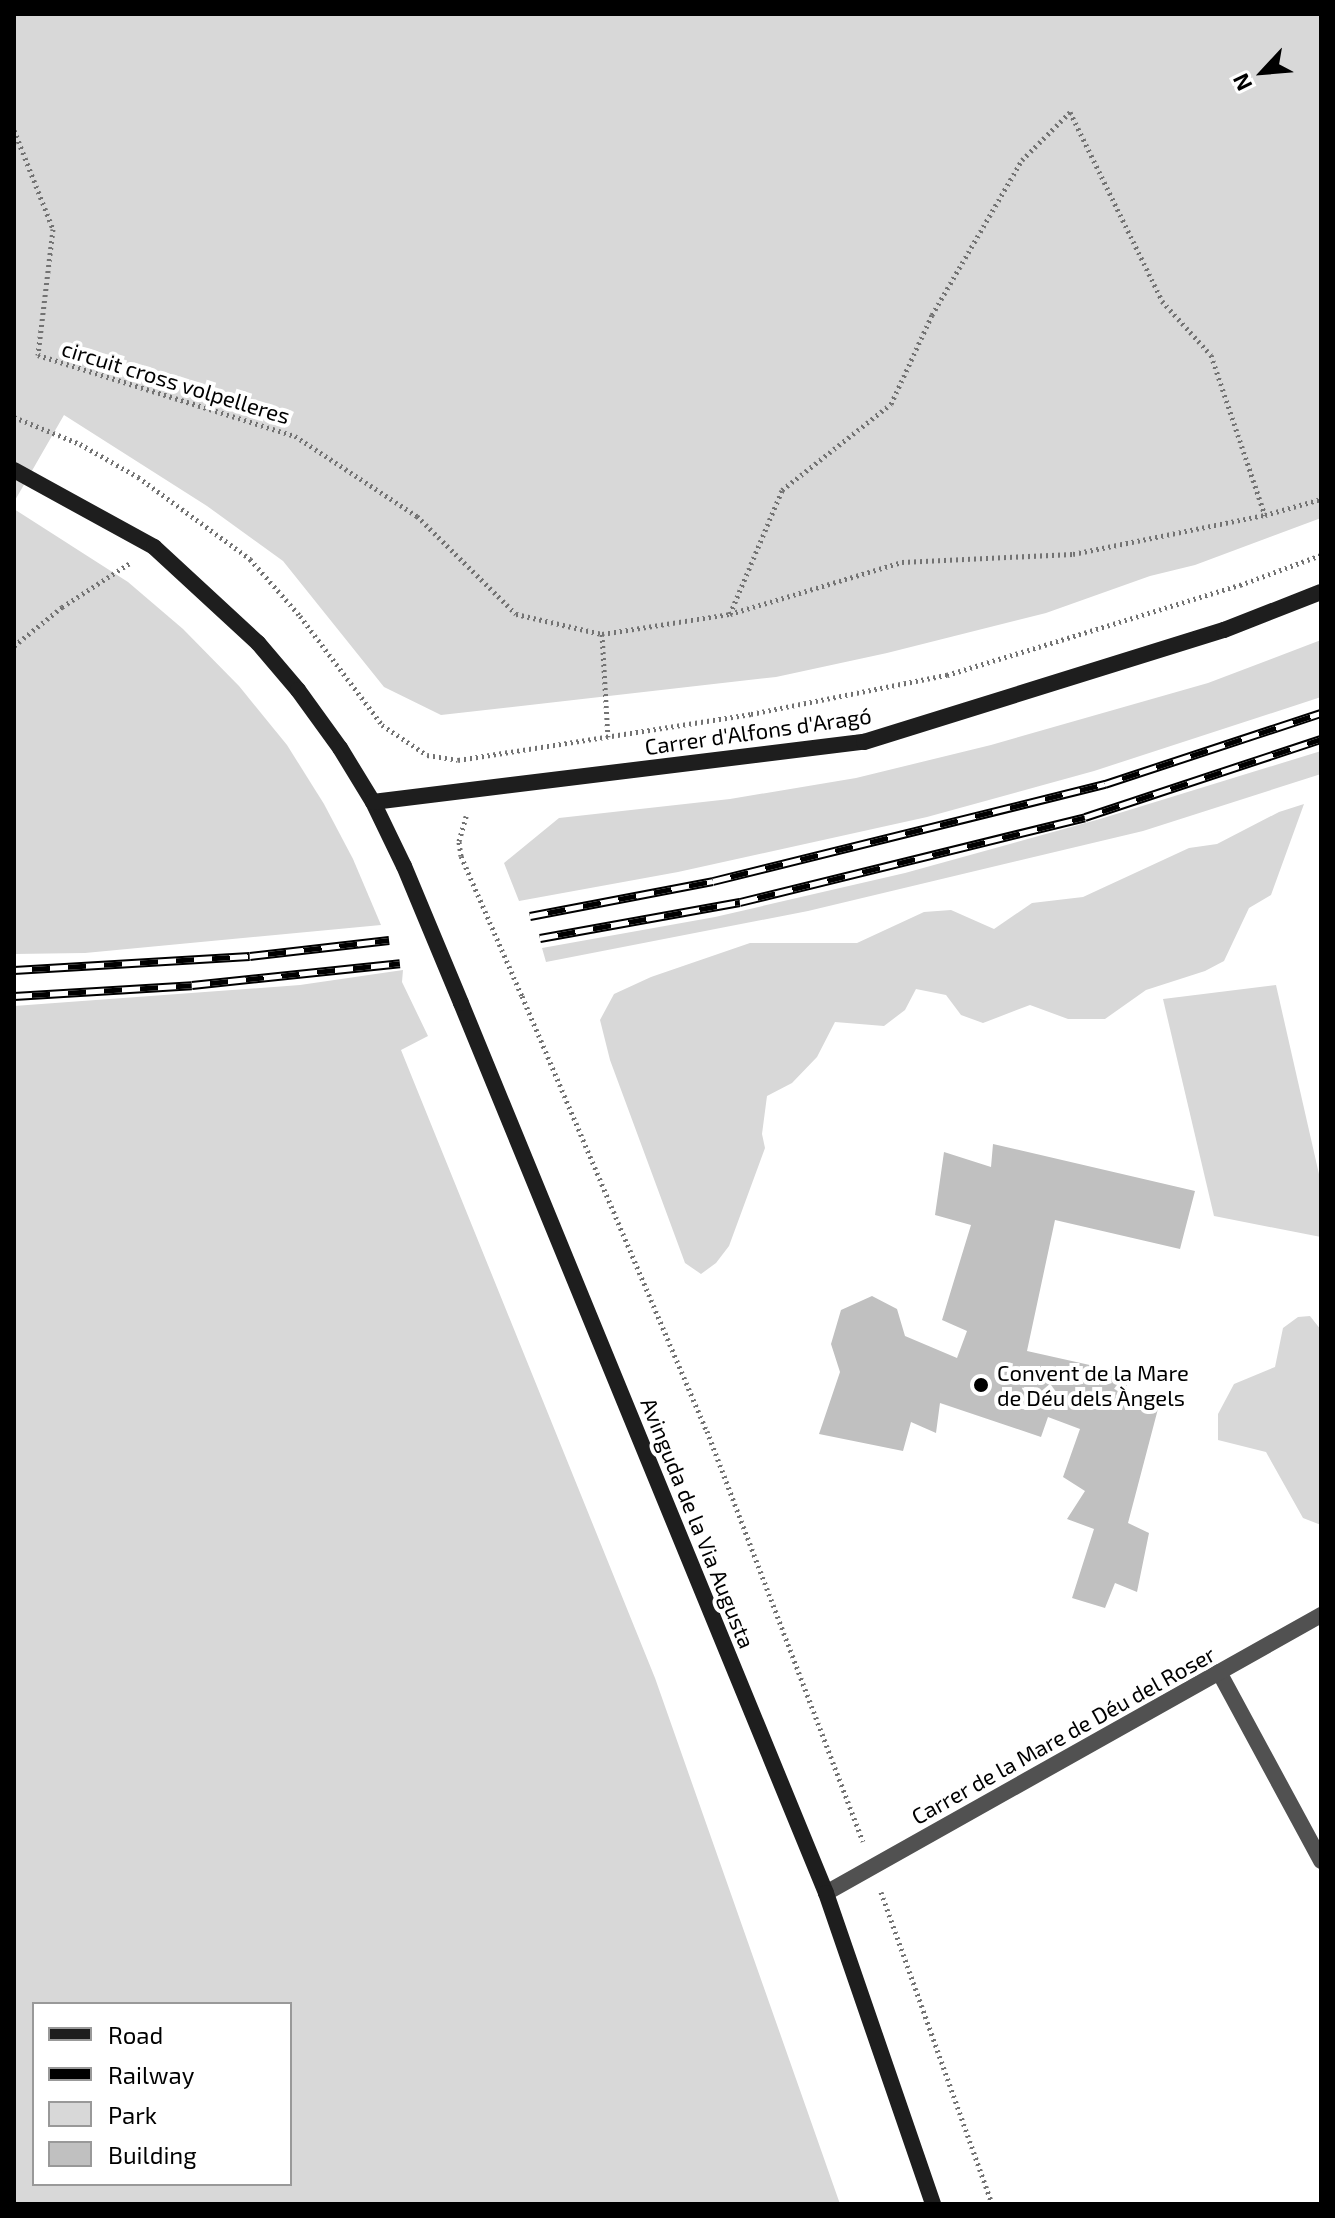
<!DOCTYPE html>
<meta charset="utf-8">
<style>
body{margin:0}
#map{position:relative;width:1335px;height:2218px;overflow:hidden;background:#fff;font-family:"Exo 2",sans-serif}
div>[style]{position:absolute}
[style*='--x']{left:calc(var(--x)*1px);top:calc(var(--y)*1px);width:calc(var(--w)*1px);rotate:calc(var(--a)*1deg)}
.green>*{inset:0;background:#d8d8d8}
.building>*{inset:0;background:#c0c0c0}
.path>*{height:5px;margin-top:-2.5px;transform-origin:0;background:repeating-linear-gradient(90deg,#737373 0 2px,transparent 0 6px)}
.street>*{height:16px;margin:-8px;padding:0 8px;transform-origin:8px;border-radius:8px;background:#515151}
.secondary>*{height:16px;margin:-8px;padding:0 8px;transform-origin:8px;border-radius:8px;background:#1e1e1e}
.rail>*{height:9px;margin-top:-4.5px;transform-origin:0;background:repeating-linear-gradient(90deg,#fff 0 18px,#000 0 36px);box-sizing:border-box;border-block:2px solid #000}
.path-bridge>*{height:5px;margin-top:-2.5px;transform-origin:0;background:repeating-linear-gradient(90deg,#737373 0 2px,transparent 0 6px)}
.secondary-bridge>*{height:16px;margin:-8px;padding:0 8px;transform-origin:8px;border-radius:8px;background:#1e1e1e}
.dots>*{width:22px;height:22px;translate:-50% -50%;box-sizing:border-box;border:4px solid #fff;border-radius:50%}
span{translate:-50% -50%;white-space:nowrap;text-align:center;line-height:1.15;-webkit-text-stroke:8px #fff;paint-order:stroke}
.street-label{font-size:22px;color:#000}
.poi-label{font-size:22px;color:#000}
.left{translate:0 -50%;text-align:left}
.frame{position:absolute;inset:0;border:16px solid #000;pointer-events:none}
.legend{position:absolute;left:32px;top:2002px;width:260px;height:184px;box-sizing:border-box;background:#fff;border:2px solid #999;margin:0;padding:10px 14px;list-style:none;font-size:24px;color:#000}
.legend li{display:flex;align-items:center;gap:16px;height:40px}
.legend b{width:40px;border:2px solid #999}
.north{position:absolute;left:1223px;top:32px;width:80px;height:80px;-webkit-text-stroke:6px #fff;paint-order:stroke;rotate:244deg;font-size:22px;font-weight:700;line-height:32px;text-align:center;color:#000}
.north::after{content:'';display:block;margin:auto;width:28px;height:36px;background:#000;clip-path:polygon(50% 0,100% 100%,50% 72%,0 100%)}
</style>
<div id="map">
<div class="green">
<i style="clip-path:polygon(14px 14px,1321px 14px,1321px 518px,1195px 565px,1150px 576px,1046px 613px,887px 653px,776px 677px,441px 715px,384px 687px,283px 561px,207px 506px,64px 415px,14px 502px)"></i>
<i style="clip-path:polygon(14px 509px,128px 582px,183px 629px,239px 686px,287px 745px,324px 804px,353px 859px,381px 925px,85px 953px,14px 954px)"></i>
<i style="clip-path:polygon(1321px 640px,1321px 697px,1094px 771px,927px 817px,678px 872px,519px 901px,504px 863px,559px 818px,730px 799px,856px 778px,991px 745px,1208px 683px)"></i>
<i style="clip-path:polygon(1321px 751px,1321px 774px,1143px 831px,808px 911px,546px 962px,542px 948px,715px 917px,905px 873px,1100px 819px)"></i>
<i style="clip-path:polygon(1304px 804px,1271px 895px,1249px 908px,1224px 961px,1205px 971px,1146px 990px,1105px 1019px,1068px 1019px,1030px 1005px,983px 1023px,961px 1015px,946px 995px,916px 989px,905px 1010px,884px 1026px,835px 1022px,817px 1057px,792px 1083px,767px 1096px,762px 1134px,765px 1148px,729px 1246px,716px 1263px,701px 1274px,685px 1263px,610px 1060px,600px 1020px,614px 994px,651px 977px,750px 943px,857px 943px,924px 912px,951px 910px,994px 929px,1032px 903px,1083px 897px,1189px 848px,1217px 844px,1279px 812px)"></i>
<i style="clip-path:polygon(evenodd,403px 970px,402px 982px,428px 1036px,401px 1050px,655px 1678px,840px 2204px,14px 2204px,14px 1006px,300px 985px,403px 970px,290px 2004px,290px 2184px,34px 2184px,34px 2004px,290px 2004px)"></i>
<i style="clip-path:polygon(1276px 985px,1321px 1183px,1321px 1237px,1214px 1216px,1163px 999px)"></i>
<i style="clip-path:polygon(1310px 1316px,1321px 1330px,1321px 1525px,1303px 1518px,1266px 1452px,1218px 1440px,1218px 1414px,1234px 1384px,1275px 1367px,1283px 1328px,1298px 1317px)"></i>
</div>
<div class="building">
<i style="clip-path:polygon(993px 1144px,1195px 1191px,1180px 1249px,1055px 1220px,1027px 1351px,1130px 1374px,1124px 1396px,1159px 1405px,1128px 1523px,1149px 1533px,1137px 1592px,1115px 1583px,1105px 1608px,1072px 1598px,1094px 1529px,1067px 1519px,1085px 1491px,1063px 1477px,1080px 1429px,1048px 1417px,1041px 1437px,940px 1403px,936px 1433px,911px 1422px,903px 1451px,819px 1434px,840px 1372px,831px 1344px,841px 1310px,872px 1296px,897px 1309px,905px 1336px,957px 1358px,967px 1331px,942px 1320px,971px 1225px,935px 1215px,944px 1152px,991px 1167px)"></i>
</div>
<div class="path">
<i style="--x:14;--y:130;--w:106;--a:68.5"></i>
<i style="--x:53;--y:229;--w:127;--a:96.8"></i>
<i style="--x:38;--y:355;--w:269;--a:17.5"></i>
<i style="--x:295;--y:436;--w:146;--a:33.3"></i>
<i style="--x:417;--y:516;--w:139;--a:44.7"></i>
<i style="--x:516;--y:614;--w:88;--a:13.1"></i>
<i style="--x:602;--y:634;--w:130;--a:-8.9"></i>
<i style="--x:730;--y:614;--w:180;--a:-16.8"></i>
<i style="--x:902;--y:562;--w:171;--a:-2.7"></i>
<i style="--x:1073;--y:554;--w:196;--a:-11.5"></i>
<i style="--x:1265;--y:515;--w:58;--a:-15.9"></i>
<i style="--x:14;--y:417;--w:71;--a:22.2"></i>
<i style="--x:80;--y:444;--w:67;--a:29.6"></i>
<i style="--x:138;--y:477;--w:139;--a:36.2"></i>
<i style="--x:250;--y:559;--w:76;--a:48.7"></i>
<i style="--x:300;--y:616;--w:136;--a:53"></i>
<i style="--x:382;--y:725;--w:54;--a:33.7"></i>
<i style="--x:427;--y:755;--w:31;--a:9"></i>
<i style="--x:458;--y:760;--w:297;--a:-8.9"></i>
<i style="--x:751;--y:714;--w:200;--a:-11.3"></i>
<i style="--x:947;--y:675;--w:307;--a:-17.1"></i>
<i style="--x:1240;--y:585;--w:86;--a:-20.3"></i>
<i style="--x:730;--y:614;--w:134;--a:-67.2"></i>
<i style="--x:782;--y:490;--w:139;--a:-38.3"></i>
<i style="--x:891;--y:404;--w:98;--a:-65.3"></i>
<i style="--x:932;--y:315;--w:179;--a:-59.9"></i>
<i style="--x:1022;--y:160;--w:68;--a:-45"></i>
<i style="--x:1070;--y:112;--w:210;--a:64"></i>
<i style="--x:1162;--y:301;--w:73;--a:47.8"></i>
<i style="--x:1211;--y:355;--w:169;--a:71.4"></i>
<i style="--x:602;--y:634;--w:103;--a:86.7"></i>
<i style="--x:14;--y:646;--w:62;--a:-39.1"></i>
<i style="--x:62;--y:607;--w:81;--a:-32.9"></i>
<i style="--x:461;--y:856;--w:15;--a:-98"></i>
<i style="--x:459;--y:841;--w:26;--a:-74"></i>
<i style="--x:522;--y:996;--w:473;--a:67"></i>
<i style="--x:707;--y:1431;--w:439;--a:69.2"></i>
<i style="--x:881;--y:1892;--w:331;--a:70.4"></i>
</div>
<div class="street">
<i style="--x:1219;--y:1672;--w:215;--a:61.6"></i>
<i style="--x:826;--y:1893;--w:568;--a:-29.32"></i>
</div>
<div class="secondary">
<i style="--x:14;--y:470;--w:160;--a:28.8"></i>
<i style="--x:154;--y:547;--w:142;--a:42.7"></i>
<i style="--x:258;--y:643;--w:62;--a:49.6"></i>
<i style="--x:298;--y:690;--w:72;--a:54.1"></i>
<i style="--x:340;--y:748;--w:63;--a:58.6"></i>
<i style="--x:373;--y:802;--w:71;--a:64.2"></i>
<i style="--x:373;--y:802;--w:495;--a:-7"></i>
<i style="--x:864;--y:742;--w:377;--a:-17.3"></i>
<i style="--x:1224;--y:630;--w:104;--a:-21.4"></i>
<i style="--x:461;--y:1003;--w:962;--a:67.7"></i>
<i style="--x:826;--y:1893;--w:329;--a:71"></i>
</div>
<div class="rail">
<i style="--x:530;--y:916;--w:186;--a:-10.8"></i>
<i style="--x:713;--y:881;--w:404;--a:-13.9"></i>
<i style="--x:1105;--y:784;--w:227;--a:-18.2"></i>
<i style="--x:540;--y:938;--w:203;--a:-10.2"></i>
<i style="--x:740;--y:902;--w:355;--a:-13.8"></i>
<i style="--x:1085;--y:817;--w:249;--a:-18.3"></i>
<i style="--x:14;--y:970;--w:236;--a:-3.4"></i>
<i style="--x:250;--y:956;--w:140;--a:-6.6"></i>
<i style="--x:14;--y:996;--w:178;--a:-3.5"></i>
<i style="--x:192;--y:985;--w:209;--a:-6"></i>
</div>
<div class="path-bridge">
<i style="--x:461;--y:856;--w:153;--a:66.5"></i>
</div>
<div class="secondary-bridge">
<i style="--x:404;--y:866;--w:148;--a:67.4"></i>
</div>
<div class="dots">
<i style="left:981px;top:1385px;background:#000"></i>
</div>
<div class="street-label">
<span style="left:176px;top:382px;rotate:17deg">circuit cross volpelleres</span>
<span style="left:758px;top:731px;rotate:-8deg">Carrer d'Alfons d'Aragó</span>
<span style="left:698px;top:1523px;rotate:68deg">Avinguda de la Via Augusta</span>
<span style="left:1063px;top:1735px;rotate:-29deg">Carrer de la Mare de Déu del Roser</span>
</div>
<div class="poi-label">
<span class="left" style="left:997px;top:1385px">Convent de la Mare<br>de Déu dels Àngels</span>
</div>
<div class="frame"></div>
<ul class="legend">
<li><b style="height:10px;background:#1e1e1e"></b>Road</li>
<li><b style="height:10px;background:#000"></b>Railway</li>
<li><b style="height:22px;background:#d8d8d8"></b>Park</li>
<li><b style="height:22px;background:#c0c0c0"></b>Building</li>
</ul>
<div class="north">N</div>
</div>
